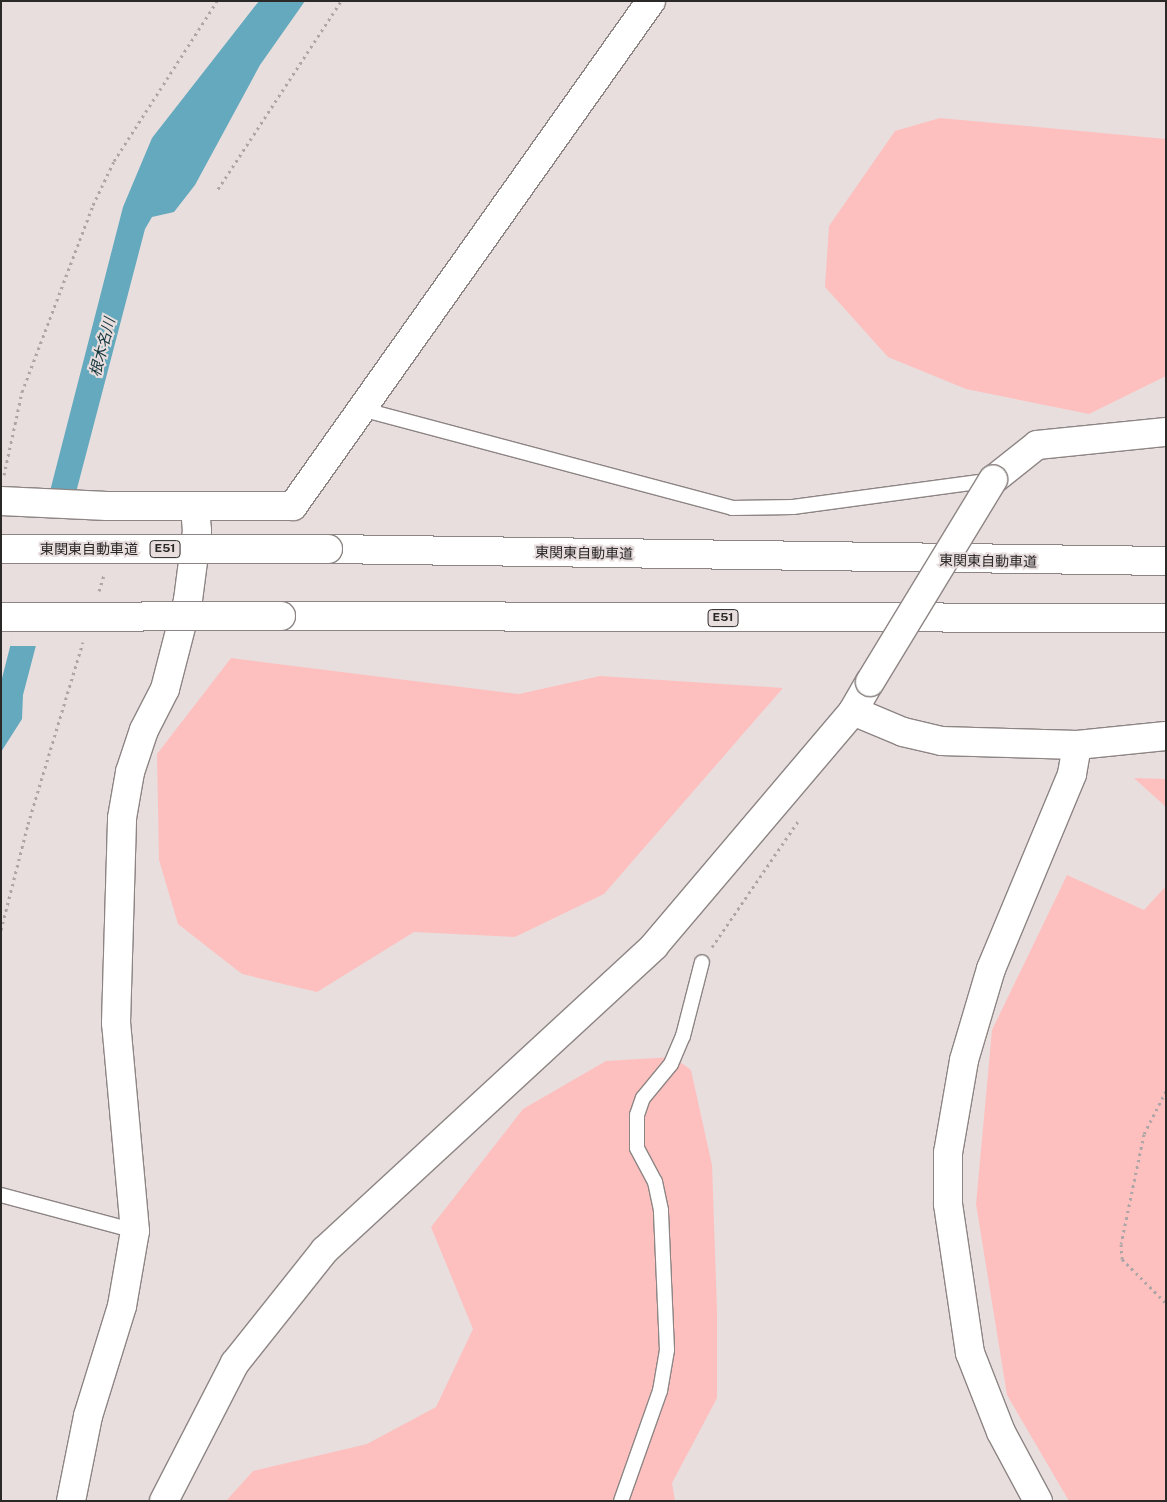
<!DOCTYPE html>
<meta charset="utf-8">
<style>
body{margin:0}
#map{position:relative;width:1167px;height:1502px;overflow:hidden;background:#e8dede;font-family:"Public Sans","Noto Sans JP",sans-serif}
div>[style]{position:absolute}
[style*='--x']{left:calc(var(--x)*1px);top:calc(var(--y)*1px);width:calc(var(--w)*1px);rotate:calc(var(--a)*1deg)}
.green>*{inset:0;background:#fdc0bf}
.water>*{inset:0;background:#64a9bd}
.pier>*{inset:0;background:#e8dede}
.path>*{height:3px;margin-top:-1.5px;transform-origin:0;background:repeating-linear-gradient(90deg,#aea6a6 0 2.5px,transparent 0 6.5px)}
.roads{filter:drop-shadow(1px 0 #8d8584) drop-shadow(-1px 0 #8d8584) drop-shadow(0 1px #8d8584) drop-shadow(0 -1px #8d8584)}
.service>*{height:14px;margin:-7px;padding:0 7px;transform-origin:7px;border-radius:7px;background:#fff}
.minor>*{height:28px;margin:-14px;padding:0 14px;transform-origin:14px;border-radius:14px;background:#fff}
.tertiary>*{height:28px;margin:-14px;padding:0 14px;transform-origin:14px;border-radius:14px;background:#fff}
.motorway>*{height:28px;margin:-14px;padding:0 14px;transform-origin:14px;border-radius:14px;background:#fff}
.bridges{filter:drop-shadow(1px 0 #8d8584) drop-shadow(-1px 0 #8d8584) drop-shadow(0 1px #8d8584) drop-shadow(0 -1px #8d8584)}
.tertiary-bridge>*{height:28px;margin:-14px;padding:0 14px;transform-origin:14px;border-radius:14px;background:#fff}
.motorway-bridge>*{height:28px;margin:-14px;padding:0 14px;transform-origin:14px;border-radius:14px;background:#fff}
span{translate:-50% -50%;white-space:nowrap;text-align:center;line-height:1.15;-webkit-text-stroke:4px #e8dede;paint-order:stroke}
.shield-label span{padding:1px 4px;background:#e8dede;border:1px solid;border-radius:4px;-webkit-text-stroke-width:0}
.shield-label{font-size:12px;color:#2b2828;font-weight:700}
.street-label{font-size:14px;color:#2b2828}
.water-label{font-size:15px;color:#12343d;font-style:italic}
.frame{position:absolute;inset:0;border:2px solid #2b2828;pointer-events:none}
</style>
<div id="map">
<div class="green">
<i style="clip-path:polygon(940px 118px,1166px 139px,1166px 376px,1089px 414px,966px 389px,888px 357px,825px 287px,829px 226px,895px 131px)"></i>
<i style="clip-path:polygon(231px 658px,519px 694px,600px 676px,783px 688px,604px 894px,515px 937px,414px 932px,317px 992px,242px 974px,178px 924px,159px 860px,157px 754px)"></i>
<i style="clip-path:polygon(1134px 778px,1166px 779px,1166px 807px)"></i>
<i style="clip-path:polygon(1067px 875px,1144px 910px,1166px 886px,1166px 1501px,1069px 1501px,1007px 1395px,976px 1204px,992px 1030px)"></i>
<i style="clip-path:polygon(673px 1057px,691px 1070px,712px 1165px,717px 1310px,717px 1398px,672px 1483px,675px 1501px,226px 1501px,253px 1471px,367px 1444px,436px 1407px,473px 1329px,431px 1227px,523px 1109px,606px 1061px)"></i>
</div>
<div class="water">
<i style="clip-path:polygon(259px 1px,305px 1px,260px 65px,195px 185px,174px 212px,152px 217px,145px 229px,23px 695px,22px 719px,1px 752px,1px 682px,123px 207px,152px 138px)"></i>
</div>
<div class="pier">
<i style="clip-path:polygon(41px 517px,73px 518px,39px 646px,10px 646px)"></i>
</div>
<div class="path">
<i style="--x:218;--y:189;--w:225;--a:-56.8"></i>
<i style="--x:4;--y:475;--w:85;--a:-77.8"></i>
<i style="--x:22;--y:392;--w:200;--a:-69.2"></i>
<i style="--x:93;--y:205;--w:49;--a:-64.5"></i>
<i style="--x:114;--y:161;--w:190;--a:-57.2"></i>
<i style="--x:99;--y:591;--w:17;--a:-73"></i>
<i style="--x:1;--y:930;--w:109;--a:-75.7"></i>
<i style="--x:28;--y:824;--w:190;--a:-73.2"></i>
<i style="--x:712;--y:947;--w:154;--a:-55.6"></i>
<i style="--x:1166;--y:1091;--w:48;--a:117.1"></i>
<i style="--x:1144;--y:1134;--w:112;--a:101.8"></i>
<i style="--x:1121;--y:1244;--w:15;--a:86"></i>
<i style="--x:1122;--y:1259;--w:62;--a:45"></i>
</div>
<div class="roads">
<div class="service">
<i style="--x:361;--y:409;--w:384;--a:14.9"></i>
<i style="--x:732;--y:508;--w:61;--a:-0.9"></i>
<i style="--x:793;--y:507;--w:201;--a:-7.7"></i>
<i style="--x:1;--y:1195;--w:139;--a:15"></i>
<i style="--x:621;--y:1501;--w:117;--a:-70.5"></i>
<i style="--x:660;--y:1391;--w:42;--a:-80.3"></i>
<i style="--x:667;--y:1350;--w:140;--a:-92.5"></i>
<i style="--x:661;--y:1210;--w:29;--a:-102"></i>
<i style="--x:655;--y:1182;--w:38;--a:-118"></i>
<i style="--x:637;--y:1148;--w:33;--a:-90"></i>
<i style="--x:637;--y:1115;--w:18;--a:-71"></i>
<i style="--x:643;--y:1098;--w:44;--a:-50.5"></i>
<i style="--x:671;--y:1064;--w:30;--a:-67"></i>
<i style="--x:683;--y:1036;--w:76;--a:-75.6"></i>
</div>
<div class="minor">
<i style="--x:1;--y:501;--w:106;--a:2.7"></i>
<i style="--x:107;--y:506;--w:186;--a:0"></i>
<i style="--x:293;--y:506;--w:619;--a:-54.67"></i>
<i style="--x:853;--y:711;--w:54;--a:22.8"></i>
<i style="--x:903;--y:732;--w:39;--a:13"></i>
<i style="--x:941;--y:741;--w:136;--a:1.7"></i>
<i style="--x:1077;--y:745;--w:89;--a:-5.8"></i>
<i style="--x:71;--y:1501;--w:87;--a:-78.7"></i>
<i style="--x:88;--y:1416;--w:115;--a:-72.8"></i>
<i style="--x:122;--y:1306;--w:76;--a:-80.2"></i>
<i style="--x:135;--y:1231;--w:209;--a:-95.2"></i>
<i style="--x:116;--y:1023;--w:205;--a:-88.3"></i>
<i style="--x:122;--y:818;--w:47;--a:-80.1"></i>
<i style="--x:130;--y:772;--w:44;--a:-71.6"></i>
<i style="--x:144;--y:730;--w:46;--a:-62.9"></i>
<i style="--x:165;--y:689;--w:92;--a:-75.5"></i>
<i style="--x:188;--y:600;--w:70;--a:-82.6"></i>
<i style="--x:197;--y:531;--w:25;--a:-95"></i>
<i style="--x:1038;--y:1501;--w:78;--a:-118.2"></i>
<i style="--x:1001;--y:1432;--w:85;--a:-111.4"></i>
<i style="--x:970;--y:1353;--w:151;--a:-98.4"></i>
<i style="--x:948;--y:1204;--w:51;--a:-90"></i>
<i style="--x:948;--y:1153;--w:94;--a:-80.2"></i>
<i style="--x:964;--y:1060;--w:95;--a:-73.5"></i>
<i style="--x:991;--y:969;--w:211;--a:-67.4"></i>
<i style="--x:1072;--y:774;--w:29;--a:-80"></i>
</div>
<div class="tertiary">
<i style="--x:993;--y:480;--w:56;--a:-38.5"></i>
<i style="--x:1037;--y:445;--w:130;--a:-5.8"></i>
<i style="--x:164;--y:1501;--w:155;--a:-62.8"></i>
<i style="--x:235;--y:1363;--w:144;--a:-51.5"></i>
<i style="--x:325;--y:1250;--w:448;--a:-42.7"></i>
<i style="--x:654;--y:946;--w:308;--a:-49.7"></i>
<i style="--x:853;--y:711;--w:34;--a:-60"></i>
</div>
<div class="motorway">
<i style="--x:328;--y:549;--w:838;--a:0.82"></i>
<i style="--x:281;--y:616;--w:885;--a:0.13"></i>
</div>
</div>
<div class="bridges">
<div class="tertiary-bridge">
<i style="--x:870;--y:682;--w:237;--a:-58.7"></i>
</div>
<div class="motorway-bridge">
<i style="--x:1;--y:549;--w:327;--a:0"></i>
<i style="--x:1;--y:617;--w:280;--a:-0.2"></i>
</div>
</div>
<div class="shield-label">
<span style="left:165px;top:549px">E51</span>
<span style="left:723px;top:618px">E51</span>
</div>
<div class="street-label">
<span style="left:89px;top:549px">東関東自動車道</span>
<span style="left:584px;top:553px;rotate:1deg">東関東自動車道</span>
<span style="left:988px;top:561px;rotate:1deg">東関東自動車道</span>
</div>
<div class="water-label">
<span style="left:102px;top:347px;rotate:-75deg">根木名川</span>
</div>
<div class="frame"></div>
</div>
